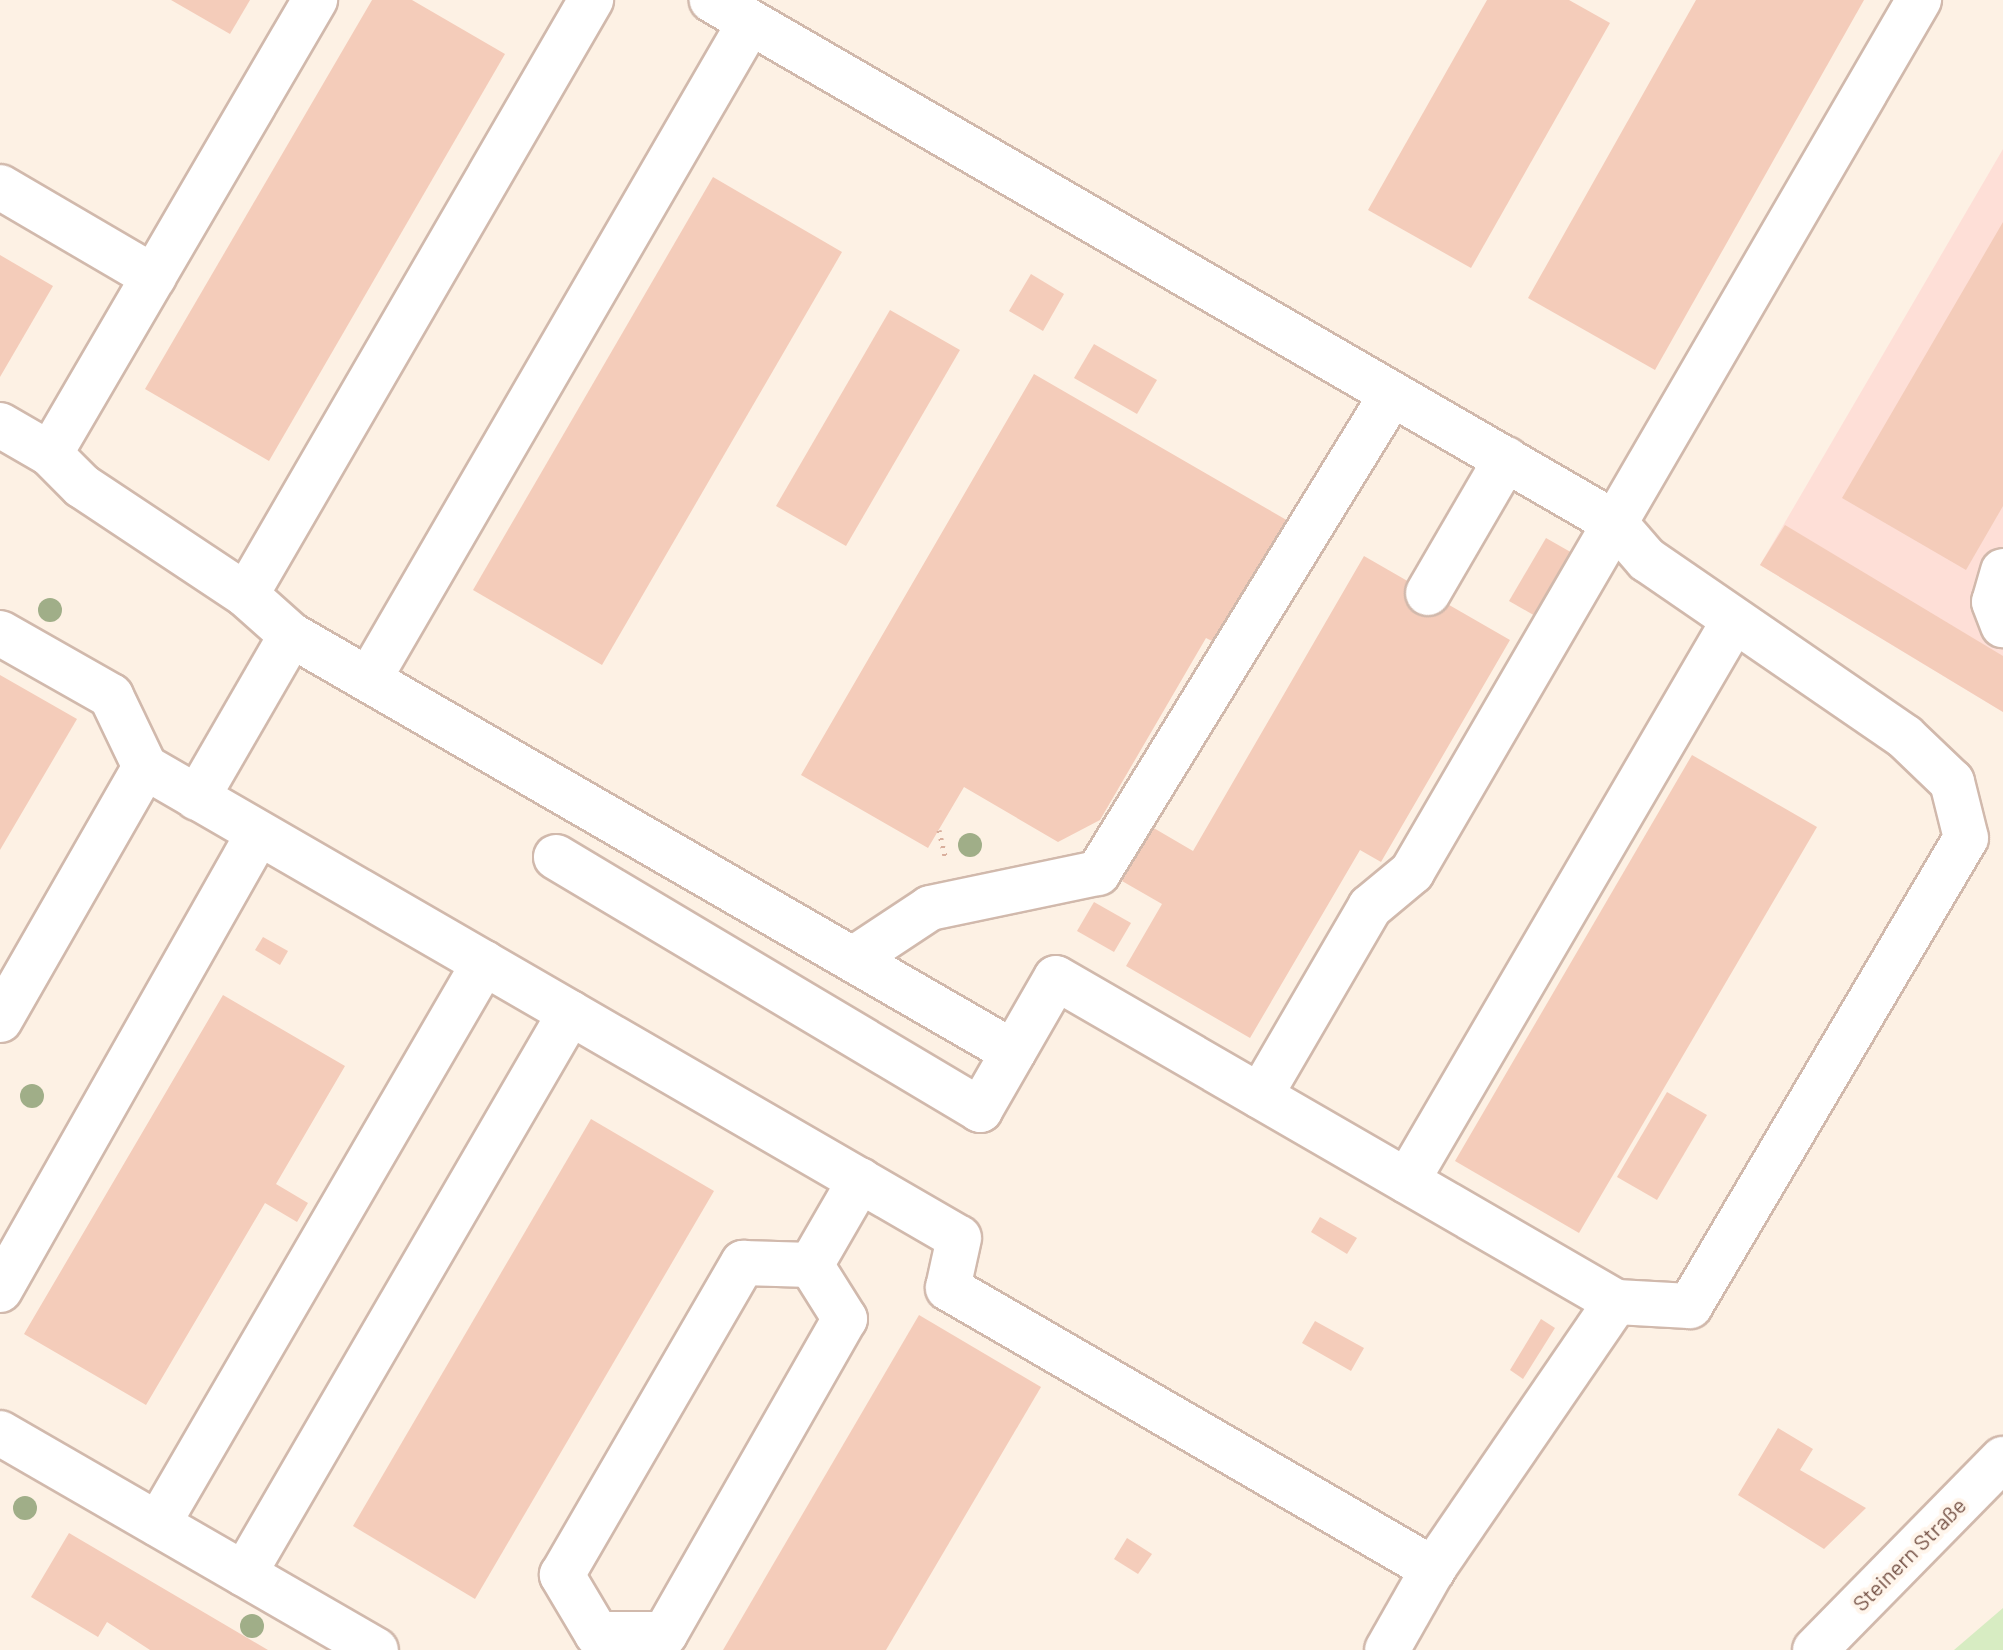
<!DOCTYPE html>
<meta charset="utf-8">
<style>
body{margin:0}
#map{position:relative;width:2003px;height:1650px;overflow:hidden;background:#fdf1e4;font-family:Barlow,sans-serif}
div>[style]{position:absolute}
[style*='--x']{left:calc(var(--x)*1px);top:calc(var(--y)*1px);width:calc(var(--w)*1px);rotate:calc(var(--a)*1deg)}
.commercial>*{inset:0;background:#fedfd7}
.green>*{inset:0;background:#d7ecc2}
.building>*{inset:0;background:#f4ccba}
.path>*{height:5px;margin-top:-2.5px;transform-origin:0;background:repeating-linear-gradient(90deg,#d9af9d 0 2px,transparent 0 8px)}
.roads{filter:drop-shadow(2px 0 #d1b9ac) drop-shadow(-2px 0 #d1b9ac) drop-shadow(0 2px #d1b9ac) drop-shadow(0 -2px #d1b9ac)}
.minor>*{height:44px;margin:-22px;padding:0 22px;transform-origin:22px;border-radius:22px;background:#fff}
.trees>*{width:24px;height:24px;margin:-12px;border-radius:50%;background:#a0ae88}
span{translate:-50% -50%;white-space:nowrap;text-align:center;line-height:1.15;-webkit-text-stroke:8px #fff5eb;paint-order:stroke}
.street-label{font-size:22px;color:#775448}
</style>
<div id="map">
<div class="commercial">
<i style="clip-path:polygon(2003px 149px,2003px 712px,1760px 565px)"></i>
</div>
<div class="green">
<i style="clip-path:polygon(2003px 1608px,2003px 1650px,1954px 1650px)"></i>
</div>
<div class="building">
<i style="clip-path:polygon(171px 0,250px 0,230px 34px)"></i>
<i style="clip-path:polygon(372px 0,412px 0,505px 54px,269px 461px,145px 389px)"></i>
<i style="clip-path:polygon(1487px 0,1569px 0,1610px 23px,1471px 268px,1368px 210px)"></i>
<i style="clip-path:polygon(1696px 0,1864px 0,1655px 370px,1528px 298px)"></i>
<i style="clip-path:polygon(713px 177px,842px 252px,602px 665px,473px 590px)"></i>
<i style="clip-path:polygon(2003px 222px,2003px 506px,1966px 570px,1842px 498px)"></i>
<i style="clip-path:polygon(0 255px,53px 286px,0 377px)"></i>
<i style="clip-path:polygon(1031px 274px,1064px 294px,1043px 331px,1009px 311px)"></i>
<i style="clip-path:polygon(890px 310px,960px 350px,846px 546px,776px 506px)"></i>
<i style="clip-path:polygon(1094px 344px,1157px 380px,1137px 414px,1074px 378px)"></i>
<i style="clip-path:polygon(1034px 374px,1290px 522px,1218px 644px,1206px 638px,1100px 820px,1058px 842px,964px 787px,928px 848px,801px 775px)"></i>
<i style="clip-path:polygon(1785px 525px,2003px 656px,2003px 712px,1760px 565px)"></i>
<i style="clip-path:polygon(1546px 538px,1574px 554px,1537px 617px,1509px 601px)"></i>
<i style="clip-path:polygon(1364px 556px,1510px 640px,1381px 862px,1360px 850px,1250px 1038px,1126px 966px,1162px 904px,1122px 881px,1152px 827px,1193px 851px)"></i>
<i style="clip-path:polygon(0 675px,77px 719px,0 850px)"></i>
<i style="clip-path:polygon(1692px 755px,1817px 827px,1579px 1233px,1455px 1161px)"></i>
<i style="clip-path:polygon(1094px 902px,1131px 923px,1114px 952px,1077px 931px)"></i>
<i style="clip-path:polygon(263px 937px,288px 951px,280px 965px,255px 950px)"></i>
<i style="clip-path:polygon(223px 995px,345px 1066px,276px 1184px,308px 1203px,297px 1222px,265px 1203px,146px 1405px,24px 1334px)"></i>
<i style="clip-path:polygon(1667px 1092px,1707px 1115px,1657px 1200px,1617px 1177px)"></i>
<i style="clip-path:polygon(591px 1119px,714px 1191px,475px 1599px,353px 1526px)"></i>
<i style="clip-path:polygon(1320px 1217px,1357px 1238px,1347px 1254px,1311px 1232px)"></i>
<i style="clip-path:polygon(919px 1315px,1041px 1387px,886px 1650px,723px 1650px)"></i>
<i style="clip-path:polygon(1541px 1319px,1555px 1328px,1523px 1379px,1510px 1370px)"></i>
<i style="clip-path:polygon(1315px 1321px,1364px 1348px,1351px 1371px,1302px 1343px)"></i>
<i style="clip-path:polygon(1778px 1428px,1813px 1449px,1800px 1470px,1866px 1508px,1824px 1549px,1738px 1495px)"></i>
<i style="clip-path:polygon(69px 1533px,268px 1650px,150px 1650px,107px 1622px,98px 1637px,31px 1597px)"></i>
<i style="clip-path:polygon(1127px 1538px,1152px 1554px,1138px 1574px,1114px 1559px)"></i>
</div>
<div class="path">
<i style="--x:939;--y:830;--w:31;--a:77"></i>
</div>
<div class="roads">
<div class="minor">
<i style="--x:0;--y:187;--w:178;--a:30.3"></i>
<i style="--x:0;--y:425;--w:58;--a:30.1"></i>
<i style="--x:50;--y:454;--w:45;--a:45"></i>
<i style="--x:82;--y:486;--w:197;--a:33.6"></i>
<i style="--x:246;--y:595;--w:60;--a:41.6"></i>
<i style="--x:291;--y:635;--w:834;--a:30.01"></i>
<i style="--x:50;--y:454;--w:526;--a:-59.73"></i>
<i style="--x:2003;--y:571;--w:32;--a:106"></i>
<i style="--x:1994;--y:602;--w:25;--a:69"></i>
<i style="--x:1428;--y:593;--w:155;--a:-59.8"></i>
<i style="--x:246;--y:595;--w:688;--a:-59.89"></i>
<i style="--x:0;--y:633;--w:128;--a:29.6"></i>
<i style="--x:111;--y:696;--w:79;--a:64.4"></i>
<i style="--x:145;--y:767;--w:940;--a:30.05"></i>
<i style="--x:959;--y:1238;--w:51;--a:102.4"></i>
<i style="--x:948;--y:1288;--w:561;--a:30.09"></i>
<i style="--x:369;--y:679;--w:759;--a:-59.89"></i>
<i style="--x:197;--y:798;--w:188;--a:-60"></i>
<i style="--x:556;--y:857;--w:494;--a:30.8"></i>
<i style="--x:980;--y:1110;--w:152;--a:-60.1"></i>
<i style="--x:1056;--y:978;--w:647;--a:30.05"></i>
<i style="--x:1616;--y:1302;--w:74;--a:3.1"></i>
<i style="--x:1690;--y:1306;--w:543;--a:-59.47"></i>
<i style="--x:1966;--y:838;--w:58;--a:-104"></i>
<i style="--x:1952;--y:782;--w:65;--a:-136.2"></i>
<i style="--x:1905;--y:737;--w:313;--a:-145.5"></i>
<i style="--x:1647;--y:560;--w:49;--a:-130.9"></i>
<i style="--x:1615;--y:523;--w:1044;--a:-149.92"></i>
<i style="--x:853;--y:959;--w:92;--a:-33.5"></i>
<i style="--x:930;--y:908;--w:172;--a:-11.8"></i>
<i style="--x:1098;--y:873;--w:562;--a:-58.46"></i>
<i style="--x:0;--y:1020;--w:292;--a:-60.2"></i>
<i style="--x:1260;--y:1096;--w:219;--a:-59.8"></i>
<i style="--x:1370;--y:907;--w:55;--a:-39.8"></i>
<i style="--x:1412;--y:872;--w:1009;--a:-59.83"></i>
<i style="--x:1407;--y:1181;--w:647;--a:-59.75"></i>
<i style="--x:811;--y:1265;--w:98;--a:-60"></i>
<i style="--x:0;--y:1290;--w:524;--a:-60.5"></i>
<i style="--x:0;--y:1433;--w:434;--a:30"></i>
<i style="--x:158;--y:1524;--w:649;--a:-59.84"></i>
<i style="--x:244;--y:1574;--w:649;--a:-59.84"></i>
<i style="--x:597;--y:1634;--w:69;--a:-120.7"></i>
<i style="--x:562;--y:1575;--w:361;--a:-59.9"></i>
<i style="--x:743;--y:1263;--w:68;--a:1.7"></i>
<i style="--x:597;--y:1634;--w:68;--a:0"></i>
<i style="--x:665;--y:1634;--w:363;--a:-60.3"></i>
<i style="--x:845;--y:1319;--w:64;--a:-122.2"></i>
<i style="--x:1387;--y:1650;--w:93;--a:-60.4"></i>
<i style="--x:1433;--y:1569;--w:324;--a:-55.6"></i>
<i style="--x:1815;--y:1650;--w:268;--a:-45.5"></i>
</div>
</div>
<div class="trees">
<i style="left:50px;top:610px"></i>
<i style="left:970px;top:845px"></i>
<i style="left:32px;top:1096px"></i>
<i style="left:25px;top:1508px"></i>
<i style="left:252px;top:1626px"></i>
</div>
<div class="street-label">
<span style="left:1909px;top:1554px;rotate:-45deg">Steinern Straße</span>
</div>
</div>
